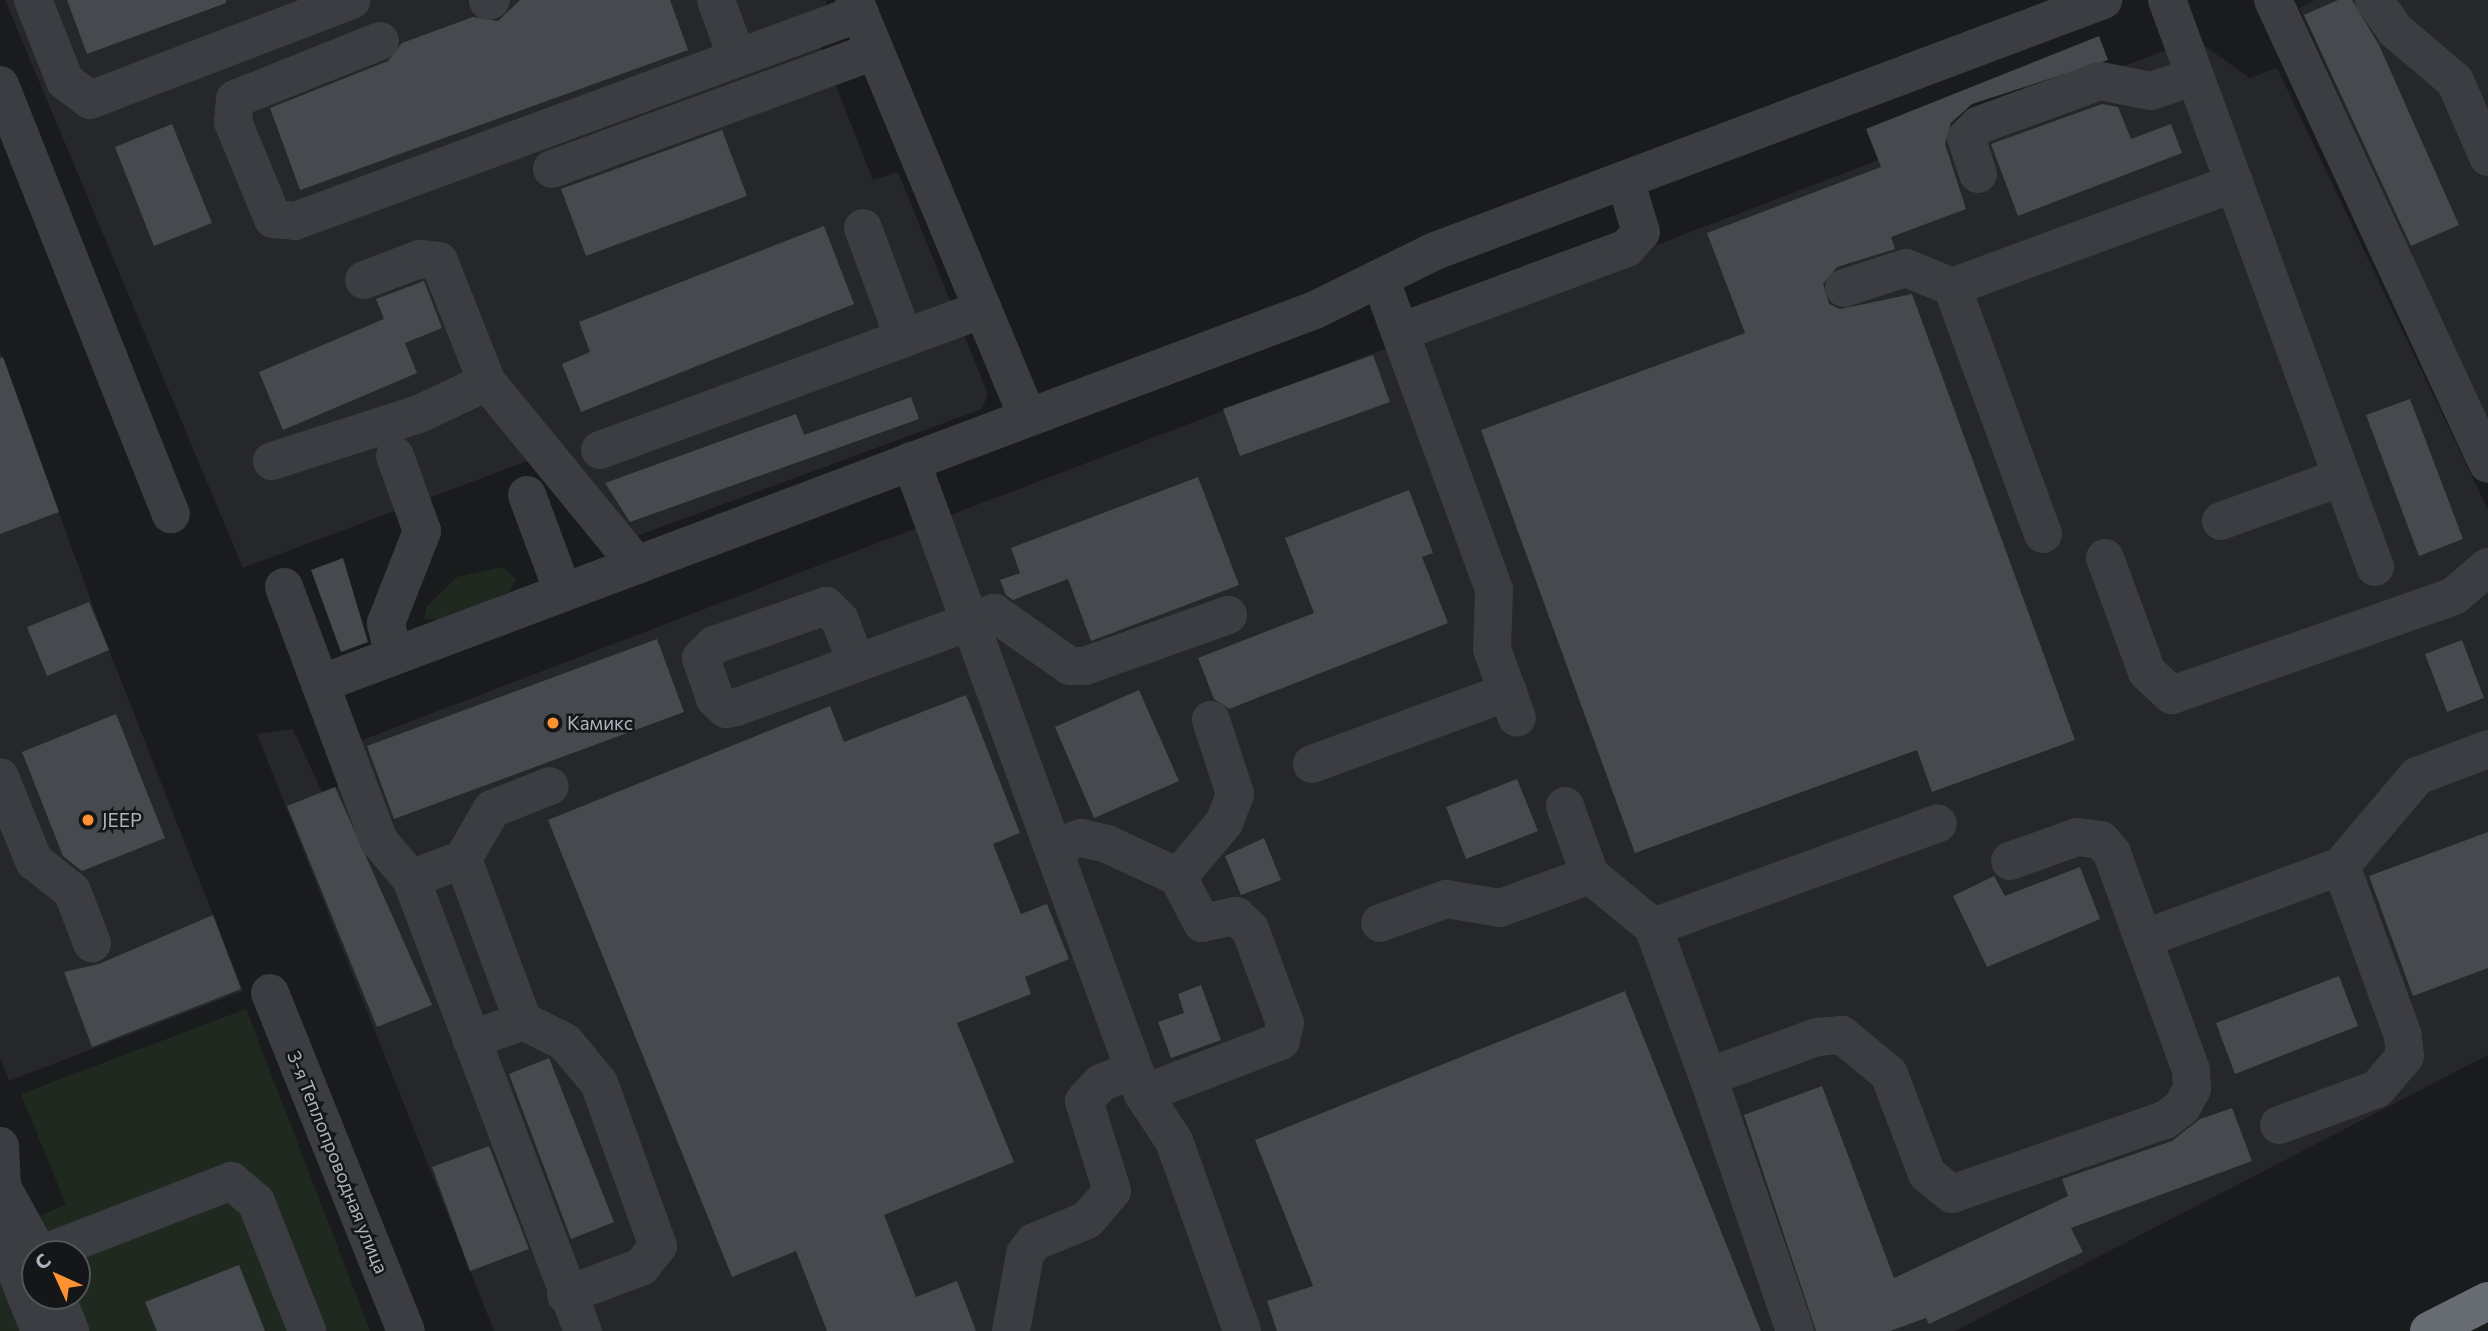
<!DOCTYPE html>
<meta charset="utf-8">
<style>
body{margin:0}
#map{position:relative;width:2488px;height:1331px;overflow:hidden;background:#1a1b1d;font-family:Commissioner,sans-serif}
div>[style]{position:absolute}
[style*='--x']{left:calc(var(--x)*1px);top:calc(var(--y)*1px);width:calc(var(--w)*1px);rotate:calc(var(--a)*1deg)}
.built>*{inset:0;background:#26272a}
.green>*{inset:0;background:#202920}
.building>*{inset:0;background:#46494d}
.minor>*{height:38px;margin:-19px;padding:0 19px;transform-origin:19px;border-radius:19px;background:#3b3d42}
.highway>*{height:38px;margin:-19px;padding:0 19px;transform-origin:19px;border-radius:19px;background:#676c73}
.dots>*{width:19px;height:19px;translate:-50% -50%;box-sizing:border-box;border:4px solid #151618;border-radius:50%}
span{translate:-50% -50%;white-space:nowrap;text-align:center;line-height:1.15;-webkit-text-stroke:5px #151618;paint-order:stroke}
.poi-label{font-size:19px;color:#acb4bd}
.left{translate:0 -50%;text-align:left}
.street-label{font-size:19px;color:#acb4bd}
.north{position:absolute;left:21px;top:1240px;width:70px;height:70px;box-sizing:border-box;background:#151618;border:2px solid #51555a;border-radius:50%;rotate:315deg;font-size:19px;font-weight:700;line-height:28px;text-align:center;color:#acb4bd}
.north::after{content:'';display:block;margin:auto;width:24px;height:32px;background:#fe9232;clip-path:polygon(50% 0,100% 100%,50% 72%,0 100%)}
</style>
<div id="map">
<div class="built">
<i style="clip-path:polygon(5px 0,827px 0,816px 35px,873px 180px,898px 172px,988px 394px,982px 409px,623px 541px,554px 451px,243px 568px)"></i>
<i style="clip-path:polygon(2315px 0,2488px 0,2488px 424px,2299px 8px)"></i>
<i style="clip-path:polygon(2195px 39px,2250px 78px,2277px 68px,2488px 510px,2488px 1055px,1955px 1331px,494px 1331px,257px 734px,293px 729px,323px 794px,342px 784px,349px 745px)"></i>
<i style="clip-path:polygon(0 351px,109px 650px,243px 991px,9px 1081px,0 1057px)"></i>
</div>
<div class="green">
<i style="clip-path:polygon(502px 567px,516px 579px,510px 591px,446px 620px,424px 619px,427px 606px,457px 577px)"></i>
<i style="clip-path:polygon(evenodd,246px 1009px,370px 1331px,0 1331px,0 1232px,66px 1205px,21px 1094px,246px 1009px,35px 1254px,77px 1254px,77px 1296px,35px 1296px,35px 1254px)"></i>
</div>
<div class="building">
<i style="clip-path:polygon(67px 0,226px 0,226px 3px,87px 54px)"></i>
<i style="clip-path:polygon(520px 0,670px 0,688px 50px,300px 190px,270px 108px,388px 61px,402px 43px,473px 17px,498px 21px)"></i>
<i style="clip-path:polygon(2338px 0,2352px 0,2379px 45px,2459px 225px,2411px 246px,2304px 15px)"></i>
<i style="clip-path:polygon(2099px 36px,2108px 60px,1972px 104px,1951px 123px,1945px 144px,1966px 209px,1891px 237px,1895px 249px,1837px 267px,1823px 284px,1829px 304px,1840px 309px,1912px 294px,2075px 740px,1932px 792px,1917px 750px,1635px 853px,1481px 430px,1745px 333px,1707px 233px,1881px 167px,1866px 129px)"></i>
<i style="clip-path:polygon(2102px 104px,2118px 107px,2131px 139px,2171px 124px,2182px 153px,2018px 216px,1991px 144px)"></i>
<i style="clip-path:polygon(172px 124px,212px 223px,154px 246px,115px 147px)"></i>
<i style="clip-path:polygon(722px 130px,747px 196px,586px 256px,561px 189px)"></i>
<i style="clip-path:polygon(824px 226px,854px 304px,581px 412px,562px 364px,590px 352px,579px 322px)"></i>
<i style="clip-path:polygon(424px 281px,442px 328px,405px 343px,417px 373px,283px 430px,259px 372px,384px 319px,376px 299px)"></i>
<i style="clip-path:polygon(1373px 355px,1390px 402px,1240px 456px,1223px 409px)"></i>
<i style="clip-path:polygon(3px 357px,59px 512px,0 534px,0 358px)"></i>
<i style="clip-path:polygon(911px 397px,919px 419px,630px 522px,605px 483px,796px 414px,804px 435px)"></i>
<i style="clip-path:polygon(2410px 399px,2463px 539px,2419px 556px,2366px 415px)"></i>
<i style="clip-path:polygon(1198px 477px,1239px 585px,1091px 641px,1068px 579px,1013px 600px,1006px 595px,1000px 580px,1020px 573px,1011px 548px)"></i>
<i style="clip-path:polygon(1409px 490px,1433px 553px,1422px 557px,1448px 623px,1229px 709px,1214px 699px,1198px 658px,1314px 613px,1285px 538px)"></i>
<i style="clip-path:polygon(343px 558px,368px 642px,341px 652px,311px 570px)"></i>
<i style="clip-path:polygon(89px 602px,109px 650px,47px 676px,27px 627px)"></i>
<i style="clip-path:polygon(657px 639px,684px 712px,394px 819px,367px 746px)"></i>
<i style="clip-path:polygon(2462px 640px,2484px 698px,2447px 712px,2425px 654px)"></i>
<i style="clip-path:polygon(1139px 690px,1179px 781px,1094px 818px,1055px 727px)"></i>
<i style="clip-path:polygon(966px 695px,1020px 833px,993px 844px,1021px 914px,1047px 904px,1069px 959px,1025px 977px,1031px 994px,957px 1023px,1014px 1162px,884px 1215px,916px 1297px,957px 1281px,976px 1331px,827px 1331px,796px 1251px,732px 1277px,548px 820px,830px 706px,844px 742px)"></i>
<i style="clip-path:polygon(116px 714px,165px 838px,82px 871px,63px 856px,22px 752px)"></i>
<i style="clip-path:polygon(1517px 779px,1538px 831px,1466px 859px,1446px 807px)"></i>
<i style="clip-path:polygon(335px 787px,432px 1005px,377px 1027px,287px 806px)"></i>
<i style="clip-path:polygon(2488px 832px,2488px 968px,2413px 996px,2369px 876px)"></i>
<i style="clip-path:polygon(1264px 838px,1281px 880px,1241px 895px,1225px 856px)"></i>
<i style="clip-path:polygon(2080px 867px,2100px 919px,1987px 967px,1953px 896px,1994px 876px,2005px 896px)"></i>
<i style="clip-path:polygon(213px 915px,241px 989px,92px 1047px,64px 972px,99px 964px)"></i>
<i style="clip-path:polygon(2339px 976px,2358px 1026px,2235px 1074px,2216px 1023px)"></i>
<i style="clip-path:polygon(1201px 985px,1221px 1040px,1171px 1058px,1158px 1022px,1184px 1013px,1178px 994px)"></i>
<i style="clip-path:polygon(1625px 991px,1761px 1331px,1277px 1331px,1267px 1301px,1313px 1286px,1255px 1140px)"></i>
<i style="clip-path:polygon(549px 1058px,614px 1222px,571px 1239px,509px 1074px)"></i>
<i style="clip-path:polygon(1822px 1086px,1894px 1278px,2068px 1196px,2062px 1179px,2172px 1141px,2200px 1119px,2232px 1108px,2252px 1161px,2071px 1228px,2083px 1252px,1929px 1324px,1926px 1318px,1890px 1331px,1816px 1331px,1744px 1115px)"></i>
<i style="clip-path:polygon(489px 1146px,529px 1249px,470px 1271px,432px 1167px)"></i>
<i style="clip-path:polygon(239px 1265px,265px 1331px,157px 1331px,145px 1302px)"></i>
</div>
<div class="minor">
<i style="--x:33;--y:0;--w:87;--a:68.4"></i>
<i style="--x:65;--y:81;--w:31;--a:37"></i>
<i style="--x:90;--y:100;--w:280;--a:-20.9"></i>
<i style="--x:716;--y:0;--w:62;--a:70.1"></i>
<i style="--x:854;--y:0;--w:452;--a:67.4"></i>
<i style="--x:2167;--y:0;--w:604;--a:69.85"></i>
<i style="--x:2273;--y:0;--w:511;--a:65.14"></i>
<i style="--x:2374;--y:0;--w:37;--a:55"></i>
<i style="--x:2395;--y:30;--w:79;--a:40.4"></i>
<i style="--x:2455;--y:81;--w:83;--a:66.5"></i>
<i style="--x:488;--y:1;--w:3;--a:-18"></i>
<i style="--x:380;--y:41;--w:156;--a:158.2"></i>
<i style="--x:235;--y:99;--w:23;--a:95"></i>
<i style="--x:233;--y:122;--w:105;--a:67.6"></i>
<i style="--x:273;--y:219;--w:22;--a:5"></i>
<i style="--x:295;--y:221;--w:602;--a:-20.21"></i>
<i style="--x:0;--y:85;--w:462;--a:68.3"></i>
<i style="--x:552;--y:169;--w:344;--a:-20.1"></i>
<i style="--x:1978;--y:174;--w:38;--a:-108"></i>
<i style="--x:1966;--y:138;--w:18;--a:-45"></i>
<i style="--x:1979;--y:125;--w:129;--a:-20"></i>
<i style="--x:2100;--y:81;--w:52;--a:11.1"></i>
<i style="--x:2151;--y:91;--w:46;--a:-18.8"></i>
<i style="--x:863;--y:228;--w:117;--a:69.6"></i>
<i style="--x:1380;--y:278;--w:332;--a:69.9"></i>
<i style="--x:1494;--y:590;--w:59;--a:91.9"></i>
<i style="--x:1492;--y:649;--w:73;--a:70.1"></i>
<i style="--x:364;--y:280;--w:60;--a:-20.6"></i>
<i style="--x:420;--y:259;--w:19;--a:6"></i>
<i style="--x:439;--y:261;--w:130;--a:68.4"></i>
<i style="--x:1844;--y:288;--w:65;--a:-17.9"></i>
<i style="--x:1906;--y:268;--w:50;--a:22.4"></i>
<i style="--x:1400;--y:332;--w:242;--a:-20.3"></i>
<i style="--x:1627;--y:248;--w:21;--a:-49"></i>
<i style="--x:1641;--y:232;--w:54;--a:-107.1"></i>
<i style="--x:600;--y:450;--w:408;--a:-20.2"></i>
<i style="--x:272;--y:461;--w:154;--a:-17.7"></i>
<i style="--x:419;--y:414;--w:75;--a:-25.2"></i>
<i style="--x:487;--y:382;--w:237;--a:50.7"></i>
<i style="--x:911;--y:461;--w:674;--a:69.87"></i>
<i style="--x:1143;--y:1094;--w:56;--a:56.6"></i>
<i style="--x:1174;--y:1141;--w:202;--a:70.3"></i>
<i style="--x:527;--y:495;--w:103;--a:69.6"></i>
<i style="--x:2221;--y:521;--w:129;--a:-20"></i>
<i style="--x:2043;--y:534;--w:263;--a:-110.2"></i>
<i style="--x:1952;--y:287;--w:301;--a:-20.2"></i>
<i style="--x:2105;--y:558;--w:121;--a:69.8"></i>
<i style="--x:2147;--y:672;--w:34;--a:43"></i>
<i style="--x:2172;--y:695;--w:299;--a:-19.3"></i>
<i style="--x:2454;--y:596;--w:45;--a:-40.5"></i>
<i style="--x:284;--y:587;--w:271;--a:69.5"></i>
<i style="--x:379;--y:841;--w:50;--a:49.9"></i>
<i style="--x:411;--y:879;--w:484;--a:69.2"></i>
<i style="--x:394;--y:656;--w:34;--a:-104"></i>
<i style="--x:386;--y:623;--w:99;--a:-68.6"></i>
<i style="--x:422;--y:531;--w:80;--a:-109.8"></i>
<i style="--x:856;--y:663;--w:46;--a:-110.4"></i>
<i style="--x:840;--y:620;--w:20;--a:-135"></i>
<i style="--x:826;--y:606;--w:119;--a:160.8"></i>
<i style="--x:714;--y:645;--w:18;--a:135"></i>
<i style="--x:701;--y:658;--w:43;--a:71.1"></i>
<i style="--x:715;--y:699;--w:15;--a:42"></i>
<i style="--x:726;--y:709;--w:11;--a:-10"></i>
<i style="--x:737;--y:707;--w:274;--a:-20.1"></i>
<i style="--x:994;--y:613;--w:93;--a:34.9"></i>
<i style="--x:1070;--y:666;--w:15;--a:0"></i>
<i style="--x:1085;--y:666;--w:152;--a:-19.6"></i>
<i style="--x:320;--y:684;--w:1063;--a:-20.6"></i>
<i style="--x:1315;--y:310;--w:134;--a:-26.2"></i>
<i style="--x:1435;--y:251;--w:714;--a:-20.59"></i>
<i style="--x:1312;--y:764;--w:209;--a:-20.2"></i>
<i style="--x:0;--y:777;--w:91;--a:68"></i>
<i style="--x:34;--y:861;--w:48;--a:38.3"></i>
<i style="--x:72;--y:891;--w:56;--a:69"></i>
<i style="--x:1565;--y:806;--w:73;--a:70.1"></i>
<i style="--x:1590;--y:875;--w:82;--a:39.5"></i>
<i style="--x:1653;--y:927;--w:160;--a:69.9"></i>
<i style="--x:1708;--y:1077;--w:116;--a:-20.2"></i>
<i style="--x:1817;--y:1037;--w:25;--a:-5"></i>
<i style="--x:1842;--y:1035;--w:61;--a:39.7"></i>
<i style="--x:1889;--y:1074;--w:107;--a:69.2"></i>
<i style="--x:1927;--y:1174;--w:32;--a:39"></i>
<i style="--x:1952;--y:1194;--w:225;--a:-19.2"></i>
<i style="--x:2165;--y:1120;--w:21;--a:-37"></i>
<i style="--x:2182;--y:1107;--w:21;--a:-61"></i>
<i style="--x:2192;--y:1089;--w:19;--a:-93"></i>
<i style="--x:2191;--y:1070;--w:140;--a:-110.1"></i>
<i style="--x:1053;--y:848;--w:30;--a:-20"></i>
<i style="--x:1081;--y:838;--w:27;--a:13"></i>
<i style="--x:1107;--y:844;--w:78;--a:24.9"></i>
<i style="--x:1178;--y:877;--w:52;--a:62.4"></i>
<i style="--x:1202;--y:923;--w:35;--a:-12"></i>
<i style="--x:1236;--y:916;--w:19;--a:43"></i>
<i style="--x:1250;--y:929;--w:100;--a:69.6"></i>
<i style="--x:1285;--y:1023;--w:18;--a:103"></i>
<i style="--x:1281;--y:1041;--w:148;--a:159"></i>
<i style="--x:463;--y:859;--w:173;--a:69.7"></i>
<i style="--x:523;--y:1021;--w:55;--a:159.9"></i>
<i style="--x:2010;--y:861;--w:71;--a:-19.7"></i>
<i style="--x:2077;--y:837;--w:24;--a:7"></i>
<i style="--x:2101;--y:840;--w:17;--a:50"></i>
<i style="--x:2112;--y:853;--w:91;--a:70.2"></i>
<i style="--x:2143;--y:939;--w:211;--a:-20.2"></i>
<i style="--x:2341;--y:866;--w:118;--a:-49.8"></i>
<i style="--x:2417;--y:776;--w:76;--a:-20.8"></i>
<i style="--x:1178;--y:877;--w:71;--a:-49.6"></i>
<i style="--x:1224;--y:823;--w:31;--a:-69"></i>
<i style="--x:1235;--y:794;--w:78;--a:-108"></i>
<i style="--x:411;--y:879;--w:56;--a:-21"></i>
<i style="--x:463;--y:859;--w:58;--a:-59.9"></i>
<i style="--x:492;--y:809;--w:62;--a:-21.6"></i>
<i style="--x:1380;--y:923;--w:70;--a:-20"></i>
<i style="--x:1446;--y:899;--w:55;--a:9.5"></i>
<i style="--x:1500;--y:908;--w:96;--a:-20.1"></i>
<i style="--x:1653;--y:927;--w:303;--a:-20"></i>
<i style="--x:270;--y:993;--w:364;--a:68.1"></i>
<i style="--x:523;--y:1021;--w:47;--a:26.6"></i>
<i style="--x:565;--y:1042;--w:53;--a:50.3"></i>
<i style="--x:599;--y:1083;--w:173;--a:70.1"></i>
<i style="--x:658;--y:1246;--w:27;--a:129"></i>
<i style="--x:641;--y:1267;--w:80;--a:159.5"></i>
<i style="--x:1708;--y:1077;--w:268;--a:71.1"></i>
<i style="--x:2279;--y:1125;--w:104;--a:-20.2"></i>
<i style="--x:2377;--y:1089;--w:43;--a:-49.7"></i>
<i style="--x:2405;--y:1056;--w:20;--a:-96"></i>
<i style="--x:2403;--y:1036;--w:181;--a:-110"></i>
<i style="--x:0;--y:1146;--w:41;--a:87.2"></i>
<i style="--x:2;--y:1187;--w:77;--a:61.1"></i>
<i style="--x:0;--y:1231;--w:108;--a:68.2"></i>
<i style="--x:42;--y:1254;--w:203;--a:-21.1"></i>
<i style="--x:231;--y:1181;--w:33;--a:40"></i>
<i style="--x:256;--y:1202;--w:139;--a:68.4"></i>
<i style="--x:56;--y:1296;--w:38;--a:68"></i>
<i style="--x:1011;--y:1331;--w:78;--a:-79.7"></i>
<i style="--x:1025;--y:1254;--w:15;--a:-53"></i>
<i style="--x:1034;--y:1242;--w:57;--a:-22.5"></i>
<i style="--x:1087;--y:1220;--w:38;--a:-49"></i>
<i style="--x:1112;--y:1191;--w:94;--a:-107.3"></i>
<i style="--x:1084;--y:1101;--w:25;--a:-47"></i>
<i style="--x:1101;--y:1083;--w:35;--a:-22"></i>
</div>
<div class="highway">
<i style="--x:2429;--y:1331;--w:66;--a:-27"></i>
</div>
<div class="dots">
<i style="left:553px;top:723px;background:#fe9232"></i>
<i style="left:88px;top:820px;background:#fe9232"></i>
</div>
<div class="poi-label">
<span class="left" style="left:567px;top:723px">Камикс</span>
<span class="left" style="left:102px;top:820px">JEEP</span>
</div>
<div class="street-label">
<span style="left:338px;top:1162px;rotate:68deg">3-я Теплопроводная улица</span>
</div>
<div class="north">С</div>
</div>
